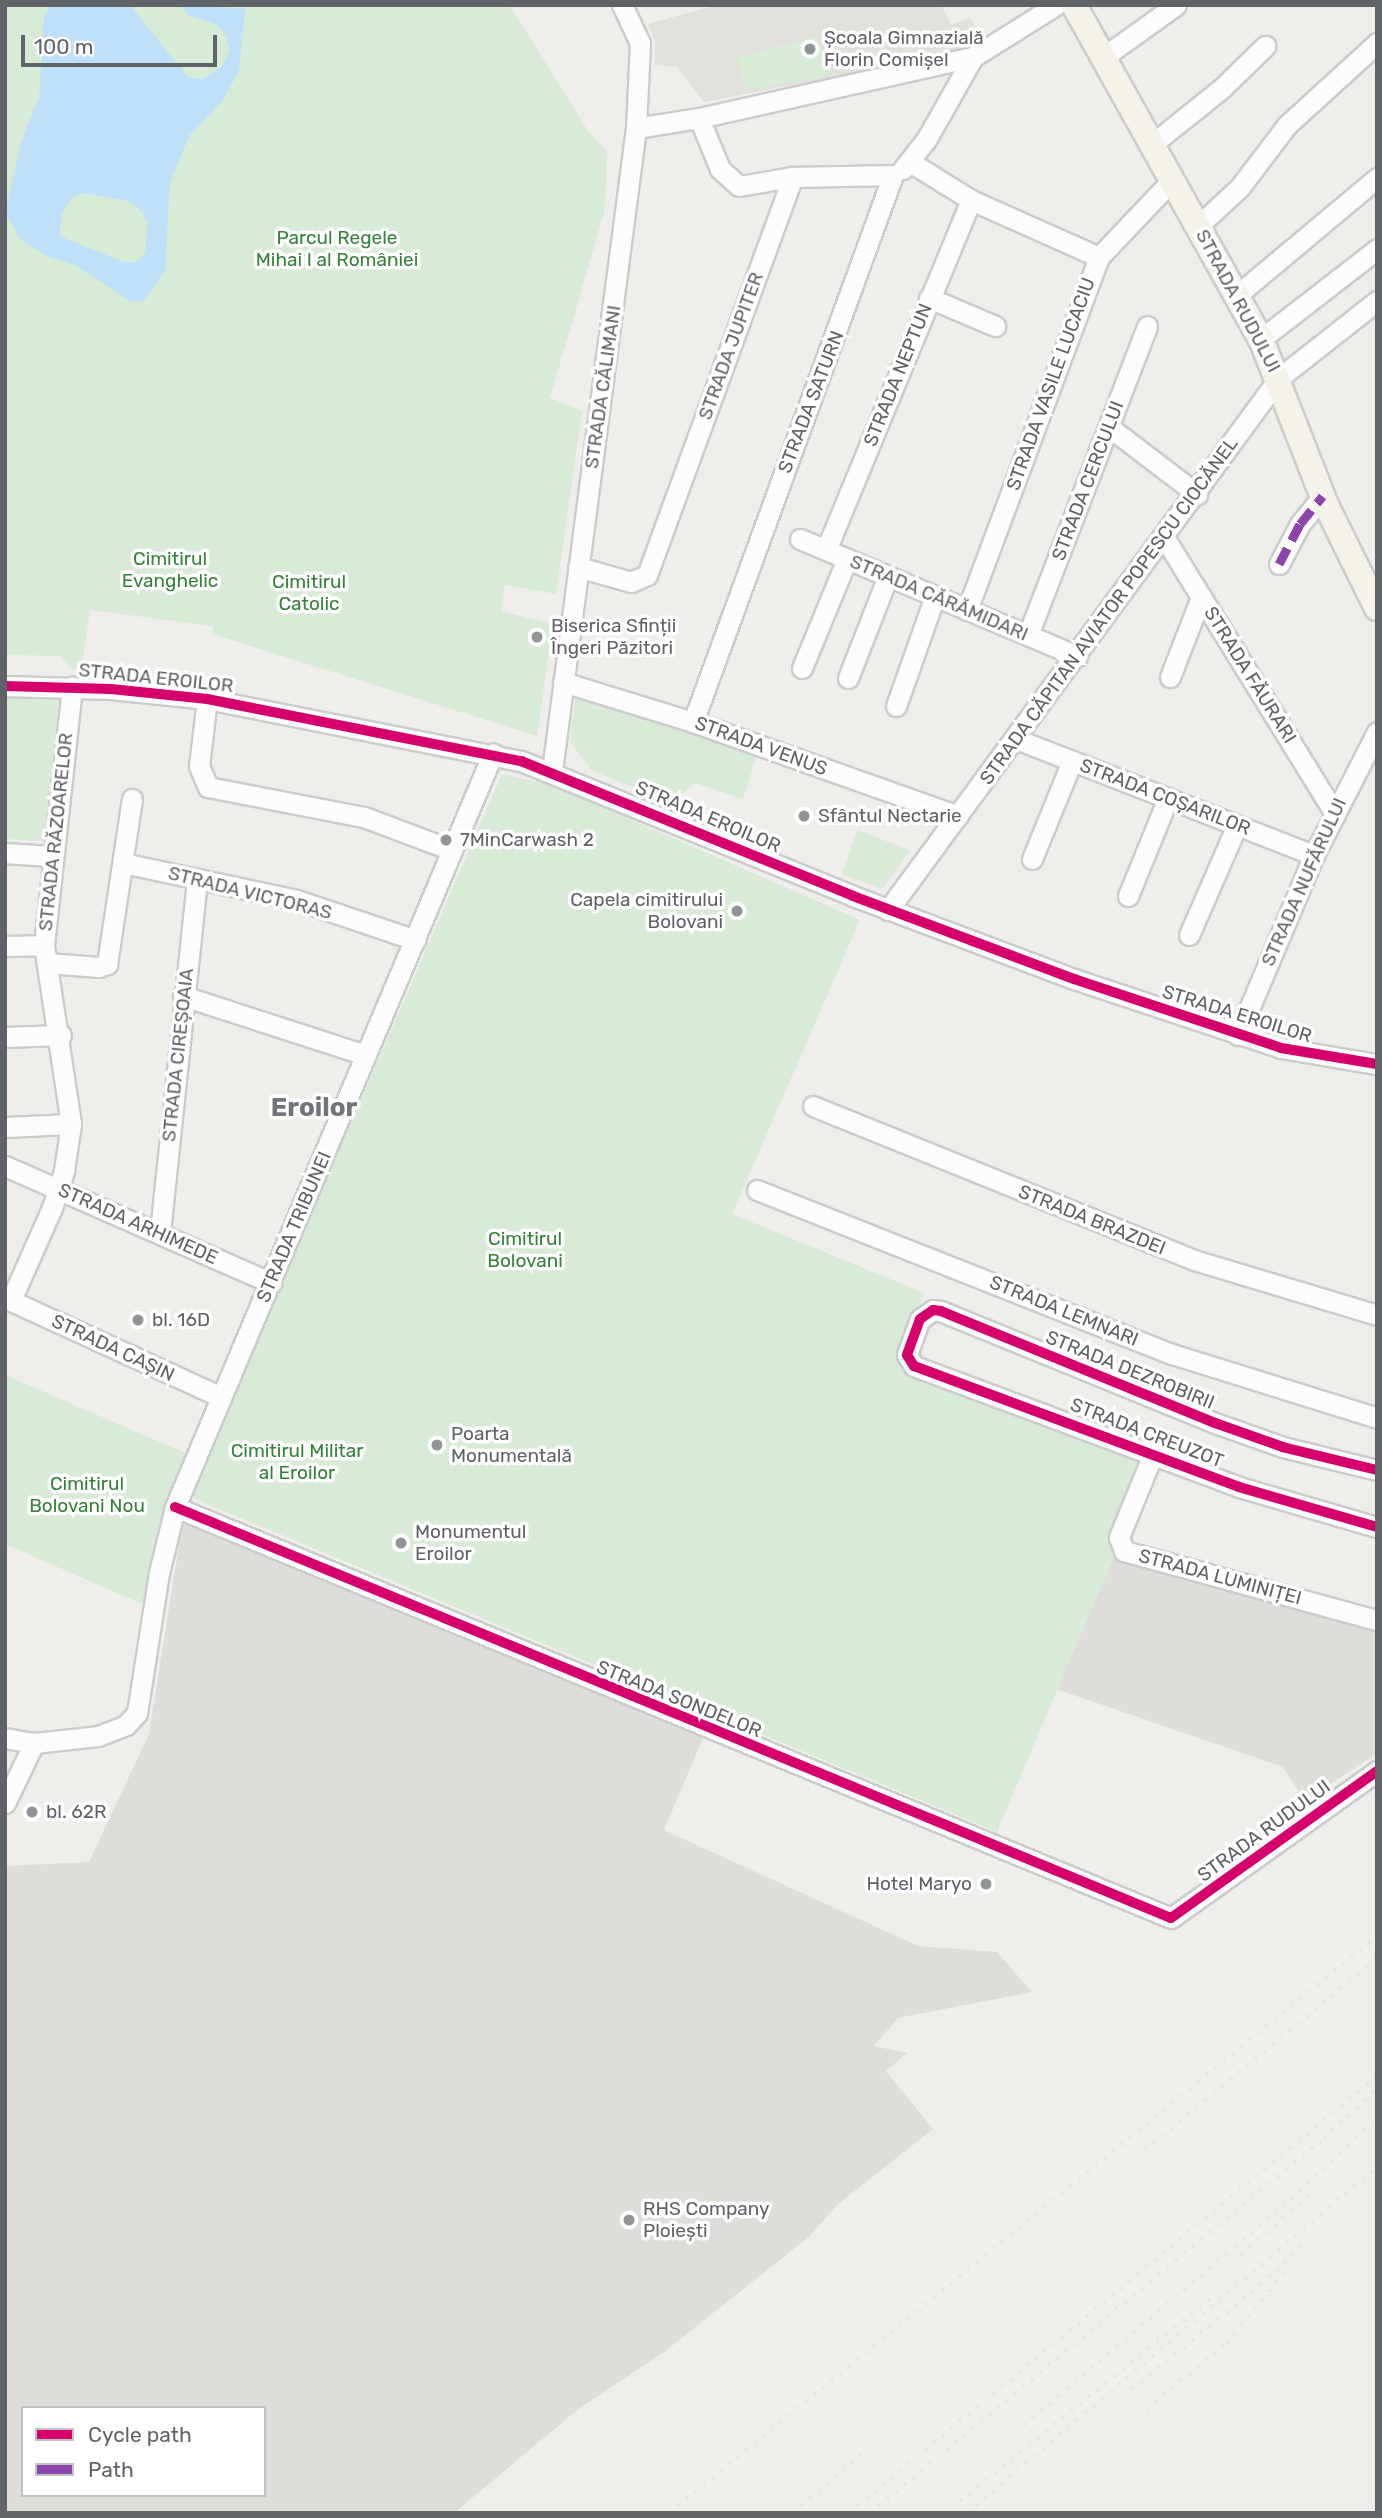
<!DOCTYPE html>
<meta charset="utf-8">
<style>
body{margin:0}
#map{position:relative;width:1382px;height:2518px;overflow:hidden;background:#efeeea;font-family:Rubik,sans-serif}
div>[style]{position:absolute}
[style*='--x']{left:calc(var(--x)*1px);top:calc(var(--y)*1px);width:calc(var(--w)*1px);rotate:calc(var(--a)*1deg)}
.industrial>*{inset:0;background:#dfddda}
.education>*{inset:0;background:#e2e0da}
.green>*{inset:0;background:#d8ebd6}
.water>*{inset:0;background:#bfe0f9}
.roads{filter:drop-shadow(2px 0 #cbcccc) drop-shadow(-2px 0 #cbcccc) drop-shadow(0 2px #cbcccc) drop-shadow(0 -2px #cbcccc)}
.minor>*{height:19px;margin:-9.5px;padding:0 9.5px;transform-origin:9.5px;border-radius:9.5px;background:#fdfcfc}
.major>*{height:24px;margin:-12px;padding:0 12px;transform-origin:12px;border-radius:12px;background:#f4f2e9}
.rail>*{height:3.5px;margin-top:-1.75px;transform-origin:0;background:repeating-linear-gradient(90deg,#e4e4e4 0 2px,transparent 0 11px)}
.quiet>*{height:9px;margin-top:-4.5px;transform-origin:0;background:repeating-linear-gradient(90deg,#8e44ad 0 18px,transparent 0 27px)}
.cycleway>*{height:10px;margin:-5px;padding:0 5px;transform-origin:5px;border-radius:5px;background:#d6006c}
.dots>*{width:19px;height:19px;translate:-50% -50%;box-sizing:border-box;border:4px solid #fff;border-radius:50%}
span{translate:-50% -50%;white-space:nowrap;text-align:center;line-height:1.15;-webkit-text-stroke:7px #fff;paint-order:stroke}
.poi-label{font-size:19px;color:#5f6368}
.left{translate:0 -50%;text-align:left}
.right{translate:-100% -50%;text-align:right}
.park-label{font-size:19px;color:#348238}
.street-label{font-size:19px;color:#5f6368}
.district-label{font-size:26px;color:#70757a;font-weight:700}
.frame{position:absolute;inset:0;border:7px solid #5f6368;pointer-events:none}
.legend{position:absolute;left:21px;top:2406px;width:245px;height:91px;box-sizing:border-box;background:#fff;border:2px solid #bfc1c3;margin:0;padding:9px 12px;list-style:none;font-size:21px;color:#5f6368}
.legend li{display:flex;align-items:center;gap:14px;height:35px}
.legend b{width:35px;border:2px solid #bfc1c3}
.scale{position:absolute;left:21px;top:35px;width:196px;height:32px;box-sizing:border-box;border:4px solid #5f6368;border-top:0;padding-left:9px;font-size:21px;line-height:24px;white-space:nowrap;color:#5f6368;-webkit-text-stroke:5px #fff;paint-order:stroke}
</style>
<div id="map">
<div class="industrial">
<i style="clip-path:polygon(evenodd,196px 1520px,703px 1738px,664px 1830px,918px 1946px,997px 1952px,1032px 1992px,898px 2018px,874px 2046px,907px 2053px,886px 2071px,933px 2129px,837px 2205px,810px 2236px,664px 2352px,576px 2411px,454px 2513px,5px 2513px,5px 1866px,89px 1862px,149px 1734px,182px 1526px,196px 1520px,23px 2408px,264px 2408px,264px 2495px,23px 2495px,23px 2408px)"></i>
<i style="clip-path:polygon(1114px 1556px,1377px 1622px,1377px 1753px,1305px 1801px,1283px 1767px,1056px 1689px)"></i>
</div>
<div class="education">
<i style="clip-path:polygon(717px 5px,942px 5px,951px 25px,970px 17px,982px 42px,948px 55px,704px 102px,677px 67px,655px 65px,655px 42px,648px 24px)"></i>
</div>
<div class="green">
<i style="clip-path:polygon(5px 5px,510px 5px,588px 131px,607px 151px,605px 210px,550px 398px,582px 411px,556px 594px,505px 585px,501px 611px,553px 624px,537px 736px,212px 634px,213px 626px,90px 610px,81px 670px,71px 669px,60px 656px,5px 655px)"></i>
<i style="clip-path:polygon(816px 36px,834px 75px,744px 90px,738px 58px)"></i>
<i style="clip-path:polygon(576px 695px,758px 752px,743px 799px,695px 783px,673px 803px,592px 771px,570px 741px)"></i>
<i style="clip-path:polygon(5px 696px,62px 696px,44px 841px,5px 839px)"></i>
<i style="clip-path:polygon(502px 774px,552px 785px,860px 920px,732px 1214px,924px 1293px,899px 1367px,1146px 1456px,1114px 1556px,997px 1832px,195px 1499px,192px 1491px)"></i>
<i style="clip-path:polygon(857px 830px,910px 850px,882px 889px,842px 874px)"></i>
<i style="clip-path:polygon(5px 1375px,190px 1455px,157px 1532px,149px 1607px,5px 1544px)"></i>
</div>
<div class="water">
<i style="clip-path:polygon(evenodd,50px 5px,130px 5px,188px 77px,202px 79px,221px 67px,230px 51px,225px 33px,216px 24px,189px 16px,180px 5px,245px 9px,239px 71px,221px 103px,189px 136px,170px 182px,165px 271px,143px 301px,131px 302px,75px 265px,48px 257px,21px 240px,5px 213px,21px 142px,39px 97px,44px 17px,50px 5px,83px 193px,129px 201px,139px 209px,148px 221px,145px 253px,135px 262px,124px 262px,59px 236px,62px 212px,72px 197px,83px 193px)"></i>
</div>
<div class="roads">
<div class="minor">
<i style="--x:1102;--y:58;--w:91;--a:-35.6"></i>
<i style="--x:699;--y:118;--w:55;--a:67.6"></i>
<i style="--x:720;--y:169;--w:25;--a:42"></i>
<i style="--x:739;--y:186;--w:55;--a:-9.5"></i>
<i style="--x:793;--y:177;--w:100;--a:-1.1"></i>
<i style="--x:636;--y:128;--w:64;--a:-9"></i>
<i style="--x:699;--y:118;--w:281;--a:-12.6"></i>
<i style="--x:973;--y:57;--w:98;--a:-32.1"></i>
<i style="--x:1151;--y:145;--w:90;--a:-38.7"></i>
<i style="--x:1221;--y:89;--w:62;--a:-44.3"></i>
<i style="--x:910;--y:162;--w:72;--a:31.9"></i>
<i style="--x:971;--y:200;--w:140;--a:24"></i>
<i style="--x:903;--y:169;--w:37;--a:-52"></i>
<i style="--x:926;--y:140;--w:95;--a:-60.5"></i>
<i style="--x:1198;--y:226;--w:57;--a:-42.9"></i>
<i style="--x:1240;--y:187;--w:78;--a:-52.8"></i>
<i style="--x:1287;--y:125;--w:122;--a:-42.3"></i>
<i style="--x:1237;--y:295;--w:182;--a:-39.9"></i>
<i style="--x:929;--y:298;--w:72;--a:23"></i>
<i style="--x:1261;--y:339;--w:147;--a:-37.8"></i>
<i style="--x:1109;--y:427;--w:111;--a:37.3"></i>
<i style="--x:1164;--y:537;--w:326;--a:58.3"></i>
<i style="--x:800;--y:539;--w:301;--a:22.9"></i>
<i style="--x:826;--y:550;--w:379;--a:-67.5"></i>
<i style="--x:1279;--y:564;--w:45;--a:-62.3"></i>
<i style="--x:1300;--y:524;--w:36;--a:-51"></i>
<i style="--x:578;--y:567;--w:55;--a:15.8"></i>
<i style="--x:631;--y:582;--w:17;--a:-24"></i>
<i style="--x:647;--y:575;--w:424;--a:-69.9"></i>
<i style="--x:967;--y:610;--w:377;--a:-69.5"></i>
<i style="--x:1099;--y:257;--w:105;--a:-46.5"></i>
<i style="--x:1028;--y:635;--w:331;--a:-68.9"></i>
<i style="--x:802;--y:668;--w:118;--a:-67.6"></i>
<i style="--x:1170;--y:677;--w:86;--a:-68.8"></i>
<i style="--x:848;--y:678;--w:110;--a:-68.6"></i>
<i style="--x:563;--y:682;--w:136;--a:17.1"></i>
<i style="--x:693;--y:722;--w:281;--a:19.5"></i>
<i style="--x:5;--y:686;--w:106;--a:1.6"></i>
<i style="--x:111;--y:689;--w:97;--a:5.9"></i>
<i style="--x:207;--y:699;--w:320;--a:11.2"></i>
<i style="--x:521;--y:761;--w:358;--a:22.1"></i>
<i style="--x:853;--y:896;--w:236;--a:20.6"></i>
<i style="--x:1074;--y:979;--w:218;--a:18.4"></i>
<i style="--x:1281;--y:1048;--w:97;--a:9.5"></i>
<i style="--x:207;--y:699;--w:67;--a:96.8"></i>
<i style="--x:199;--y:766;--w:23;--a:67"></i>
<i style="--x:208;--y:787;--w:159;--a:10.9"></i>
<i style="--x:364;--y:817;--w:94;--a:20.6"></i>
<i style="--x:896;--y:706;--w:117;--a:-70.5"></i>
<i style="--x:693;--y:722;--w:582;--a:-69.92"></i>
<i style="--x:1016;--y:739;--w:320;--a:21.3"></i>
<i style="--x:552;--y:771;--w:648;--a:-82.56"></i>
<i style="--x:636;--y:128;--w:85;--a:-87.3"></i>
<i style="--x:640;--y:43;--w:42;--a:-115.3"></i>
<i style="--x:5;--y:853;--w:46;--a:3.7"></i>
<i style="--x:1032;--y:859;--w:106;--a:-67.8"></i>
<i style="--x:123;--y:863;--w:178;--a:12"></i>
<i style="--x:297;--y:900;--w:125;--a:18.7"></i>
<i style="--x:1128;--y:896;--w:106;--a:-67.8"></i>
<i style="--x:888;--y:910;--w:660;--a:-53.69"></i>
<i style="--x:1279;--y:378;--w:125;--a:-38.2"></i>
<i style="--x:1189;--y:935;--w:120;--a:-66.4"></i>
<i style="--x:5;--y:946;--w:39;--a:-1"></i>
<i style="--x:47;--y:963;--w:52;--a:4.4"></i>
<i style="--x:99;--y:967;--w:9;--a:-21"></i>
<i style="--x:107;--y:964;--w:167;--a:-81.4"></i>
<i style="--x:183;--y:996;--w:192;--a:17.9"></i>
<i style="--x:1238;--y:1035;--w:195;--a:-67.1"></i>
<i style="--x:1314;--y:855;--w:138;--a:-62.9"></i>
<i style="--x:5;--y:1037;--w:56;--a:-2"></i>
<i style="--x:813;--y:1106;--w:411;--a:22"></i>
<i style="--x:1194;--y:1260;--w:191;--a:16.7"></i>
<i style="--x:5;--y:1127;--w:66;--a:-2.6"></i>
<i style="--x:5;--y:1166;--w:291;--a:23.7"></i>
<i style="--x:757;--y:1190;--w:446;--a:21.6"></i>
<i style="--x:1172;--y:1354;--w:215;--a:17.3"></i>
<i style="--x:160;--y:1232;--w:355;--a:-84"></i>
<i style="--x:5;--y:1298;--w:238;--a:24.6"></i>
<i style="--x:11;--y:1300;--w:101;--a:-66"></i>
<i style="--x:52;--y:1208;--w:40;--a:-72"></i>
<i style="--x:64;--y:1170;--w:47;--a:-81.3"></i>
<i style="--x:71;--y:1124;--w:181;--a:-98.6"></i>
<i style="--x:44;--y:945;--w:260;--a:-83.8"></i>
<i style="--x:1153;--y:1454;--w:90;--a:112.3"></i>
<i style="--x:1119;--y:1537;--w:15;--a:70"></i>
<i style="--x:1124;--y:1551;--w:262;--a:15.3"></i>
<i style="--x:1377;--y:1470;--w:97;--a:-166.3"></i>
<i style="--x:1283;--y:1447;--w:72;--a:-160.6"></i>
<i style="--x:1215;--y:1423;--w:296;--a:-157.8"></i>
<i style="--x:941;--y:1311;--w:8;--a:-173"></i>
<i style="--x:933;--y:1310;--w:16;--a:145"></i>
<i style="--x:920;--y:1319;--w:38;--a:110"></i>
<i style="--x:907;--y:1355;--w:13;--a:58"></i>
<i style="--x:914;--y:1366;--w:347;--a:20.4"></i>
<i style="--x:1239;--y:1487;--w:144;--a:16.2"></i>
<i style="--x:175;--y:1507;--w:1077;--a:22.42"></i>
<i style="--x:1171;--y:1918;--w:253;--a:-35.5"></i>
<i style="--x:5;--y:1738;--w:29;--a:10"></i>
<i style="--x:34;--y:1743;--w:64;--a:-6.2"></i>
<i style="--x:98;--y:1736;--w:30;--a:-21"></i>
<i style="--x:126;--y:1725;--w:16;--a:-47"></i>
<i style="--x:137;--y:1713;--w:142;--a:-81.1"></i>
<i style="--x:159;--y:1573;--w:68;--a:-76.4"></i>
<i style="--x:175;--y:1507;--w:818;--a:-67.13"></i>
<i style="--x:5;--y:1803;--w:67;--a:-64.2"></i>
</div>
<div class="major">
<i style="--x:1074;--y:5;--w:383;--a:60.8"></i>
<i style="--x:1261;--y:339;--w:178;--a:68.6"></i>
<i style="--x:1326;--y:505;--w:115;--a:63.7"></i>
</div>
</div>
<div class="rail">
<i style="--x:1145;--y:2150;--w:301;--a:-39.6"></i>
<i style="--x:1241;--y:2255;--w:95;--a:-41.6"></i>
<i style="--x:1132;--y:2389;--w:176;--a:-39"></i>
<i style="--x:1269;--y:2278;--w:52;--a:-45.8"></i>
<i style="--x:1146;--y:2409;--w:104;--a:-39.2"></i>
<i style="--x:1227;--y:2343;--w:95;--a:-51"></i>
<i style="--x:1024;--y:2425;--w:339;--a:-40.2"></i>
<i style="--x:1283;--y:2206;--w:128;--a:-42.8"></i>
<i style="--x:960;--y:2501;--w:323;--a:-39"></i>
<i style="--x:669;--y:2513;--w:913;--a:-39.18"></i>
<i style="--x:793;--y:2513;--w:94;--a:-40.7"></i>
<i style="--x:849;--y:2513;--w:685;--a:-39.61"></i>
<i style="--x:870;--y:2513;--w:589;--a:-39.56"></i>
<i style="--x:1324;--y:2138;--w:72;--a:-42.8"></i>
<i style="--x:967;--y:2513;--w:536;--a:-40.16"></i>
</div>
<div class="quiet">
<i style="--x:1279;--y:564;--w:45;--a:-62.3"></i>
<i style="--x:1300;--y:524;--w:36;--a:-51"></i>
</div>
<div class="cycleway">
<i style="--x:5;--y:686;--w:106;--a:1.6"></i>
<i style="--x:111;--y:689;--w:97;--a:5.9"></i>
<i style="--x:207;--y:699;--w:320;--a:11.2"></i>
<i style="--x:521;--y:761;--w:358;--a:22.1"></i>
<i style="--x:853;--y:896;--w:236;--a:20.6"></i>
<i style="--x:1074;--y:979;--w:218;--a:18.4"></i>
<i style="--x:1281;--y:1048;--w:97;--a:9.5"></i>
<i style="--x:1377;--y:1470;--w:97;--a:-166.3"></i>
<i style="--x:1283;--y:1447;--w:72;--a:-160.6"></i>
<i style="--x:1215;--y:1423;--w:296;--a:-157.8"></i>
<i style="--x:941;--y:1311;--w:8;--a:-173"></i>
<i style="--x:933;--y:1310;--w:16;--a:145"></i>
<i style="--x:920;--y:1319;--w:38;--a:110"></i>
<i style="--x:907;--y:1355;--w:13;--a:58"></i>
<i style="--x:914;--y:1366;--w:347;--a:20.4"></i>
<i style="--x:1239;--y:1487;--w:144;--a:16.2"></i>
<i style="--x:175;--y:1507;--w:1077;--a:22.42"></i>
<i style="--x:1171;--y:1918;--w:253;--a:-35.5"></i>
</div>
<div class="dots">
<i style="left:810px;top:49px;background:#919496"></i>
<i style="left:537px;top:637px;background:#919496"></i>
<i style="left:804px;top:816px;background:#919496"></i>
<i style="left:446px;top:840px;background:#919496"></i>
<i style="left:737px;top:911px;background:#919496"></i>
<i style="left:138px;top:1320px;background:#919496"></i>
<i style="left:437px;top:1445px;background:#919496"></i>
<i style="left:401px;top:1543px;background:#919496"></i>
<i style="left:32px;top:1812px;background:#919496"></i>
<i style="left:986px;top:1884px;background:#919496"></i>
<i style="left:629px;top:2220px;background:#919496"></i>
</div>
<div class="poi-label">
<span class="left" style="left:824px;top:49px">Școala Gimnazială<br>Florin Comișel</span>
<span class="left" style="left:551px;top:637px">Biserica Sfinții<br>Îngeri Păzitori</span>
<span class="left" style="left:818px;top:816px">Sfântul Nectarie</span>
<span class="left" style="left:460px;top:840px">7MinCarwash 2</span>
<span class="right" style="left:723px;top:911px">Capela cimitirului<br>Bolovani</span>
<span class="left" style="left:152px;top:1320px">bl. 16D</span>
<span class="left" style="left:451px;top:1445px">Poarta<br>Monumentală</span>
<span class="left" style="left:415px;top:1543px">Monumentul<br>Eroilor</span>
<span class="left" style="left:46px;top:1812px">bl. 62R</span>
<span class="right" style="left:972px;top:1884px">Hotel Maryo</span>
<span class="left" style="left:643px;top:2220px">RHS Company<br>Ploiești</span>
</div>
<div class="park-label">
<span style="left:337px;top:249px">Parcul Regele<br>Mihai I al României</span>
<span style="left:170px;top:570px">Cimitirul<br>Evanghelic</span>
<span style="left:309px;top:593px">Cimitirul<br>Catolic</span>
<span style="left:525px;top:1250px">Cimitirul<br>Bolovani</span>
<span style="left:297px;top:1462px">Cimitirul Militar<br>al Eroilor</span>
<span style="left:87px;top:1495px">Cimitirul<br>Bolovani Nou</span>
</div>
<div class="street-label">
<span style="left:1238px;top:301px;rotate:62deg">STRADA RUDULUI</span>
<span style="left:731px;top:346px;rotate:-70deg">STRADA JUPITER</span>
<span style="left:898px;top:375px;rotate:-68deg">STRADA NEPTUN</span>
<span style="left:1051px;top:384px;rotate:-70deg">STRADA VASILE LUCACIU</span>
<span style="left:603px;top:387px;rotate:-82deg">STRADA CĂLIMANI</span>
<span style="left:811px;top:402px;rotate:-69deg">STRADA SATURN</span>
<span style="left:1088px;top:481px;rotate:-69deg">STRADA CERCULUI</span>
<span style="left:939px;top:598px;rotate:23deg">STRADA CĂRĂMIDARI</span>
<span style="left:1109px;top:611px;rotate:-54deg">STRADA CĂPITAN AVIATOR POPESCU CIOCĂNEL</span>
<span style="left:1250px;top:675px;rotate:58deg">STRADA FĂURARI</span>
<span style="left:156px;top:678px;rotate:6deg">STRADA EROILOR</span>
<span style="left:761px;top:746px;rotate:20deg">STRADA VENUS</span>
<span style="left:1165px;top:797px;rotate:21deg">STRADA COȘARILOR</span>
<span style="left:708px;top:817px;rotate:23deg">STRADA EROILOR</span>
<span style="left:56px;top:832px;rotate:-84deg">STRADA RĂZOARELOR</span>
<span style="left:1304px;top:882px;rotate:-66deg">STRADA NUFĂRULUI</span>
<span style="left:250px;top:893px;rotate:14deg">STRADA VICTORAS</span>
<span style="left:1237px;top:1014px;rotate:17deg">STRADA EROILOR</span>
<span style="left:178px;top:1055px;rotate:-84deg">STRADA CIREȘOAIA</span>
<span style="left:1092px;top:1220px;rotate:22deg">STRADA BRAZDEI</span>
<span style="left:138px;top:1224px;rotate:24deg">STRADA ARHIMEDE</span>
<span style="left:294px;top:1227px;rotate:-67deg">STRADA TRIBUNEI</span>
<span style="left:1064px;top:1311px;rotate:22deg">STRADA LEMNARI</span>
<span style="left:113px;top:1348px;rotate:25deg">STRADA CAȘIN</span>
<span style="left:1130px;top:1370px;rotate:22deg">STRADA DEZROBIRII</span>
<span style="left:1147px;top:1433px;rotate:21deg">STRADA CREUZOT</span>
<span style="left:1220px;top:1577px;rotate:15deg">STRADA LUMINIȚEI</span>
<span style="left:679px;top:1699px;rotate:22deg">STRADA SONDELOR</span>
<span style="left:1264px;top:1831px;rotate:-36deg">STRADA RUDULUI</span>
</div>
<div class="district-label">
<span style="left:314px;top:1108px">Eroilor</span>
</div>
<div class="frame"></div>
<ul class="legend">
<li><b style="height:9px;background:#d6006c"></b>Cycle path</li>
<li><b style="height:9px;background:#8e44ad"></b>Path</li>
</ul>
<div class="scale">100 m</div>
</div>
